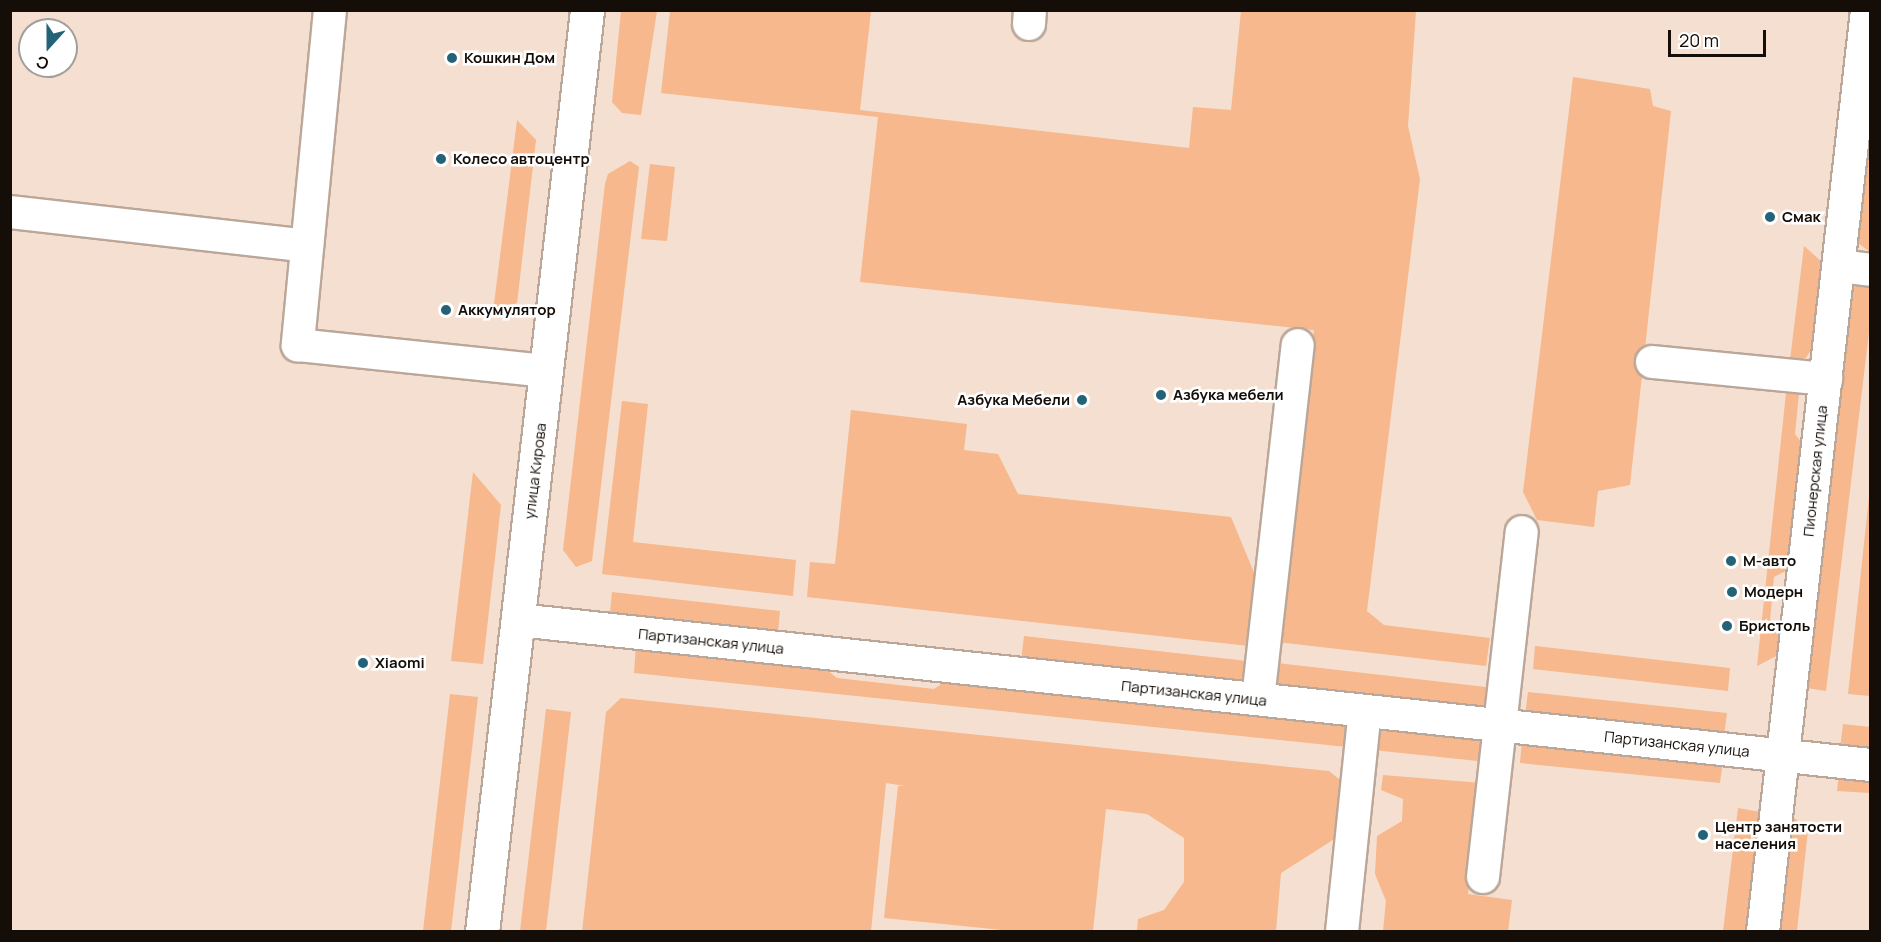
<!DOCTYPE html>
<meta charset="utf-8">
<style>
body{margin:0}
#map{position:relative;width:1881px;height:942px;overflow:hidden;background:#f5dfd0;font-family:Manrope,sans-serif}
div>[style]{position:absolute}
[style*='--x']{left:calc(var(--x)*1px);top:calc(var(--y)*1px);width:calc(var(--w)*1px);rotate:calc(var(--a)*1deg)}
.green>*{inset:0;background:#f6b88c}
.roads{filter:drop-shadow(2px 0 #bba799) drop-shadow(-2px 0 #bba799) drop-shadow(0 2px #bba799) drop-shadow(0 -2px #bba799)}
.minor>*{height:32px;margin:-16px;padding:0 16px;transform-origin:16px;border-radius:16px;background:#fff}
.major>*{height:33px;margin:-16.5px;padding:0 16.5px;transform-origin:16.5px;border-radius:16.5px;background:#fff}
.dots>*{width:16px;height:16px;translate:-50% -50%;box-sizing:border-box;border:3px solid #fff;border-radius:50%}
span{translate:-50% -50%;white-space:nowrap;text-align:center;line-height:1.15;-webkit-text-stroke:5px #fff;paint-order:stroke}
.poi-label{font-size:15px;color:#140d08;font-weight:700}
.left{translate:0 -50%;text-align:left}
.right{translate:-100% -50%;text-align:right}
.street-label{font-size:15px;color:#140d08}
.frame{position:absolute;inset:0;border:12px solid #140d08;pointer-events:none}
.north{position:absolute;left:18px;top:18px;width:60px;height:60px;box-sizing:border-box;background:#fff;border:2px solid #a19e9c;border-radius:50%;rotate:201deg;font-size:16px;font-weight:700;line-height:24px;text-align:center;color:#140d08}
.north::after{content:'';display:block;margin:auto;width:21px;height:27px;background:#246278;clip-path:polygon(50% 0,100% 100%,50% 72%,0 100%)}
.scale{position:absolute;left:1668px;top:30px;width:98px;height:27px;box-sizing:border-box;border:3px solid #140d08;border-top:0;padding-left:8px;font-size:18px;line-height:21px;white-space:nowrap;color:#140d08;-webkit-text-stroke:4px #fff;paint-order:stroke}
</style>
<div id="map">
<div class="green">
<i style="clip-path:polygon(621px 11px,657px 11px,641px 115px,622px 113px,612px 102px)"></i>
<i style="clip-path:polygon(670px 11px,871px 11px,860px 110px,1189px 148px,1193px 107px,1231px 110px,1241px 11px,1416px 11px,1408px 126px,1420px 179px,1367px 611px,1384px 625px,1490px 638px,1486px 666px,1277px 642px,1314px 330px,860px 282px,878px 117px,661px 93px)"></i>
<i style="clip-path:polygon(1870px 64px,1870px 252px,1850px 237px)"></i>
<i style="clip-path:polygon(1573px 77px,1650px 89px,1653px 106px,1671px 111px,1630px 485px,1598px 491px,1594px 527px,1537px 520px,1523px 492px)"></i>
<i style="clip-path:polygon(517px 120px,536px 140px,517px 303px,493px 312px)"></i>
<i style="clip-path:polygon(630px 161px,639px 167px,592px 561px,576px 567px,563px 550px,605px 184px,608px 174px)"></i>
<i style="clip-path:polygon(650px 164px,675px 167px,667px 241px,641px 239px)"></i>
<i style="clip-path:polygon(1804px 246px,1822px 262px,1811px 350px,1806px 358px,1790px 360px)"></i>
<i style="clip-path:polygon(1862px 281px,1870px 282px,1870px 324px,1826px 691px,1800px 687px,1846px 294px)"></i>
<i style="clip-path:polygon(1786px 393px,1799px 394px,1795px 434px,1807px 449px,1793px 567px,1774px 577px,1770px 620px,1783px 631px,1780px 654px,1757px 666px)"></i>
<i style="clip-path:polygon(622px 401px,648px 404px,633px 542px,796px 560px,793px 596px,602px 574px)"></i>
<i style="clip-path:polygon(851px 410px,967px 424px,964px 450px,998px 454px,1018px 494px,1231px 517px,1255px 575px,1249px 646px,807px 597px,810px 562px,835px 564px)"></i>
<i style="clip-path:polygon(473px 472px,501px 505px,483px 664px,451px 661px)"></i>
<i style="clip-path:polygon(1870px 487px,1870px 696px,1848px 694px)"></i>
<i style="clip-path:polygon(612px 592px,780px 611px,778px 632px,610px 613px)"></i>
<i style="clip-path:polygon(1024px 636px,1247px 661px,1244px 686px,1021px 662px)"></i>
<i style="clip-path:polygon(636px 645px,818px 663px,837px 678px,934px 689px,952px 677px,1349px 718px,1347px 747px,634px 673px)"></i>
<i style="clip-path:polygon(1535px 646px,1730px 668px,1728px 691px,1533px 669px)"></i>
<i style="clip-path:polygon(1277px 663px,1486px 687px,1484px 711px,1274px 688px)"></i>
<i style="clip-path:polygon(1528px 692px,1727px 713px,1724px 736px,1525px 715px)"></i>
<i style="clip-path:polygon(450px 694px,478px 697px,451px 931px,423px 931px)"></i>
<i style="clip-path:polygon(621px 698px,1329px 771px,1344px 783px,1339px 836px,1281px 873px,1276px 931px,1137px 931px,1138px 919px,1164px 910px,1184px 882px,1184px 838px,1147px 814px,1106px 809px,1093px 931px,1012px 931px,884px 918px,898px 786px,905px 786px,886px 783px,871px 931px,582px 932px,606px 712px)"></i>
<i style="clip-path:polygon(546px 709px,571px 712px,546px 931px,520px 931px)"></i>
<i style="clip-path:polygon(1376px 722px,1481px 733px,1478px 761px,1373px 750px)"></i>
<i style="clip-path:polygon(1843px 724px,1870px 727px,1870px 752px,1840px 749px)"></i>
<i style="clip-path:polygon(1522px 739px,1723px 760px,1720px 783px,1520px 763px)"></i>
<i style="clip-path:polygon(1839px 772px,1870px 776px,1870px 793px,1837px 791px)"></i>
<i style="clip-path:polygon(1383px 775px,1482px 783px,1468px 894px,1512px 900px,1508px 931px,1383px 931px,1386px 901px,1375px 874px,1377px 836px,1402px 821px,1403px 799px,1381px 790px)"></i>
<i style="clip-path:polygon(1738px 808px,1760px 812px,1745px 931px,1723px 931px)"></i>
<i style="clip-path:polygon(1792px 816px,1808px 830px,1797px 931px,1774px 932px,1785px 821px)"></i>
</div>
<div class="roads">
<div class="minor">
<i style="--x:330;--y:10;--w:337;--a:95.5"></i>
<i style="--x:298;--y:345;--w:249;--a:6"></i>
<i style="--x:1029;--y:24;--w:14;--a:-86"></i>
<i style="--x:10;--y:212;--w:299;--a:6.5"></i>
<i style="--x:1839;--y:266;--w:31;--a:7"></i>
<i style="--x:1652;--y:362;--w:175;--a:5.6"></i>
<i style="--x:518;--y:620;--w:1360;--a:6.12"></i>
<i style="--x:1258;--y:699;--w:356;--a:-83.6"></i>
<i style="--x:1483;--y:877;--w:347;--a:-83.6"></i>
<i style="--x:1342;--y:932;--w:222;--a:-84.1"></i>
<i style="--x:1763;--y:932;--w:928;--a:-83.56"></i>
</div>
<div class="major">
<i style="--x:482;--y:932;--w:928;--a:-83.5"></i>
</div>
</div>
<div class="dots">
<i style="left:452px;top:58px;background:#246278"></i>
<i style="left:441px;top:159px;background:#246278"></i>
<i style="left:1770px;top:217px;background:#246278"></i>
<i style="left:446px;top:310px;background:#246278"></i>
<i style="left:1161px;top:395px;background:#246278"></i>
<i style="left:1082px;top:400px;background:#246278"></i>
<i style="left:1731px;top:561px;background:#246278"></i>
<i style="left:1732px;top:592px;background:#246278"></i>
<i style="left:1727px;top:626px;background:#246278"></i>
<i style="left:363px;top:663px;background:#246278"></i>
<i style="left:1703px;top:835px;background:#246278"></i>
</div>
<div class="poi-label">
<span class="left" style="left:464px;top:58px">Кошкин Дом</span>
<span class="left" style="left:453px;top:159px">Колесо автоцентр</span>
<span class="left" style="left:1782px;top:217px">Смак</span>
<span class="left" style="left:458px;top:310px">Аккумулятор</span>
<span class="left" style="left:1173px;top:395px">Азбука мебели</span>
<span class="right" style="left:1070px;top:400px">Азбука Мебели</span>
<span class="left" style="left:1743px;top:561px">М-авто</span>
<span class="left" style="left:1744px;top:592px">Модерн</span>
<span class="left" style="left:1739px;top:626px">Бристоль</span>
<span class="left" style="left:375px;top:663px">Xiaomi</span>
<span class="left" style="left:1715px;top:835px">Центр занятости<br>населения</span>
</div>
<div class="street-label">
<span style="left:535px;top:471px;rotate:-83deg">улица Кирова</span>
<span style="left:1815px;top:471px;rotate:-84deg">Пионерская улица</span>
<span style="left:711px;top:641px;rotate:6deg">Партизанская улица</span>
<span style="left:1194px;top:693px;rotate:6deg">Партизанская улица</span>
<span style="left:1677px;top:744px;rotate:6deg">Партизанская улица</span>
</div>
<div class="frame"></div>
<div class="north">С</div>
<div class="scale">20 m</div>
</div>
